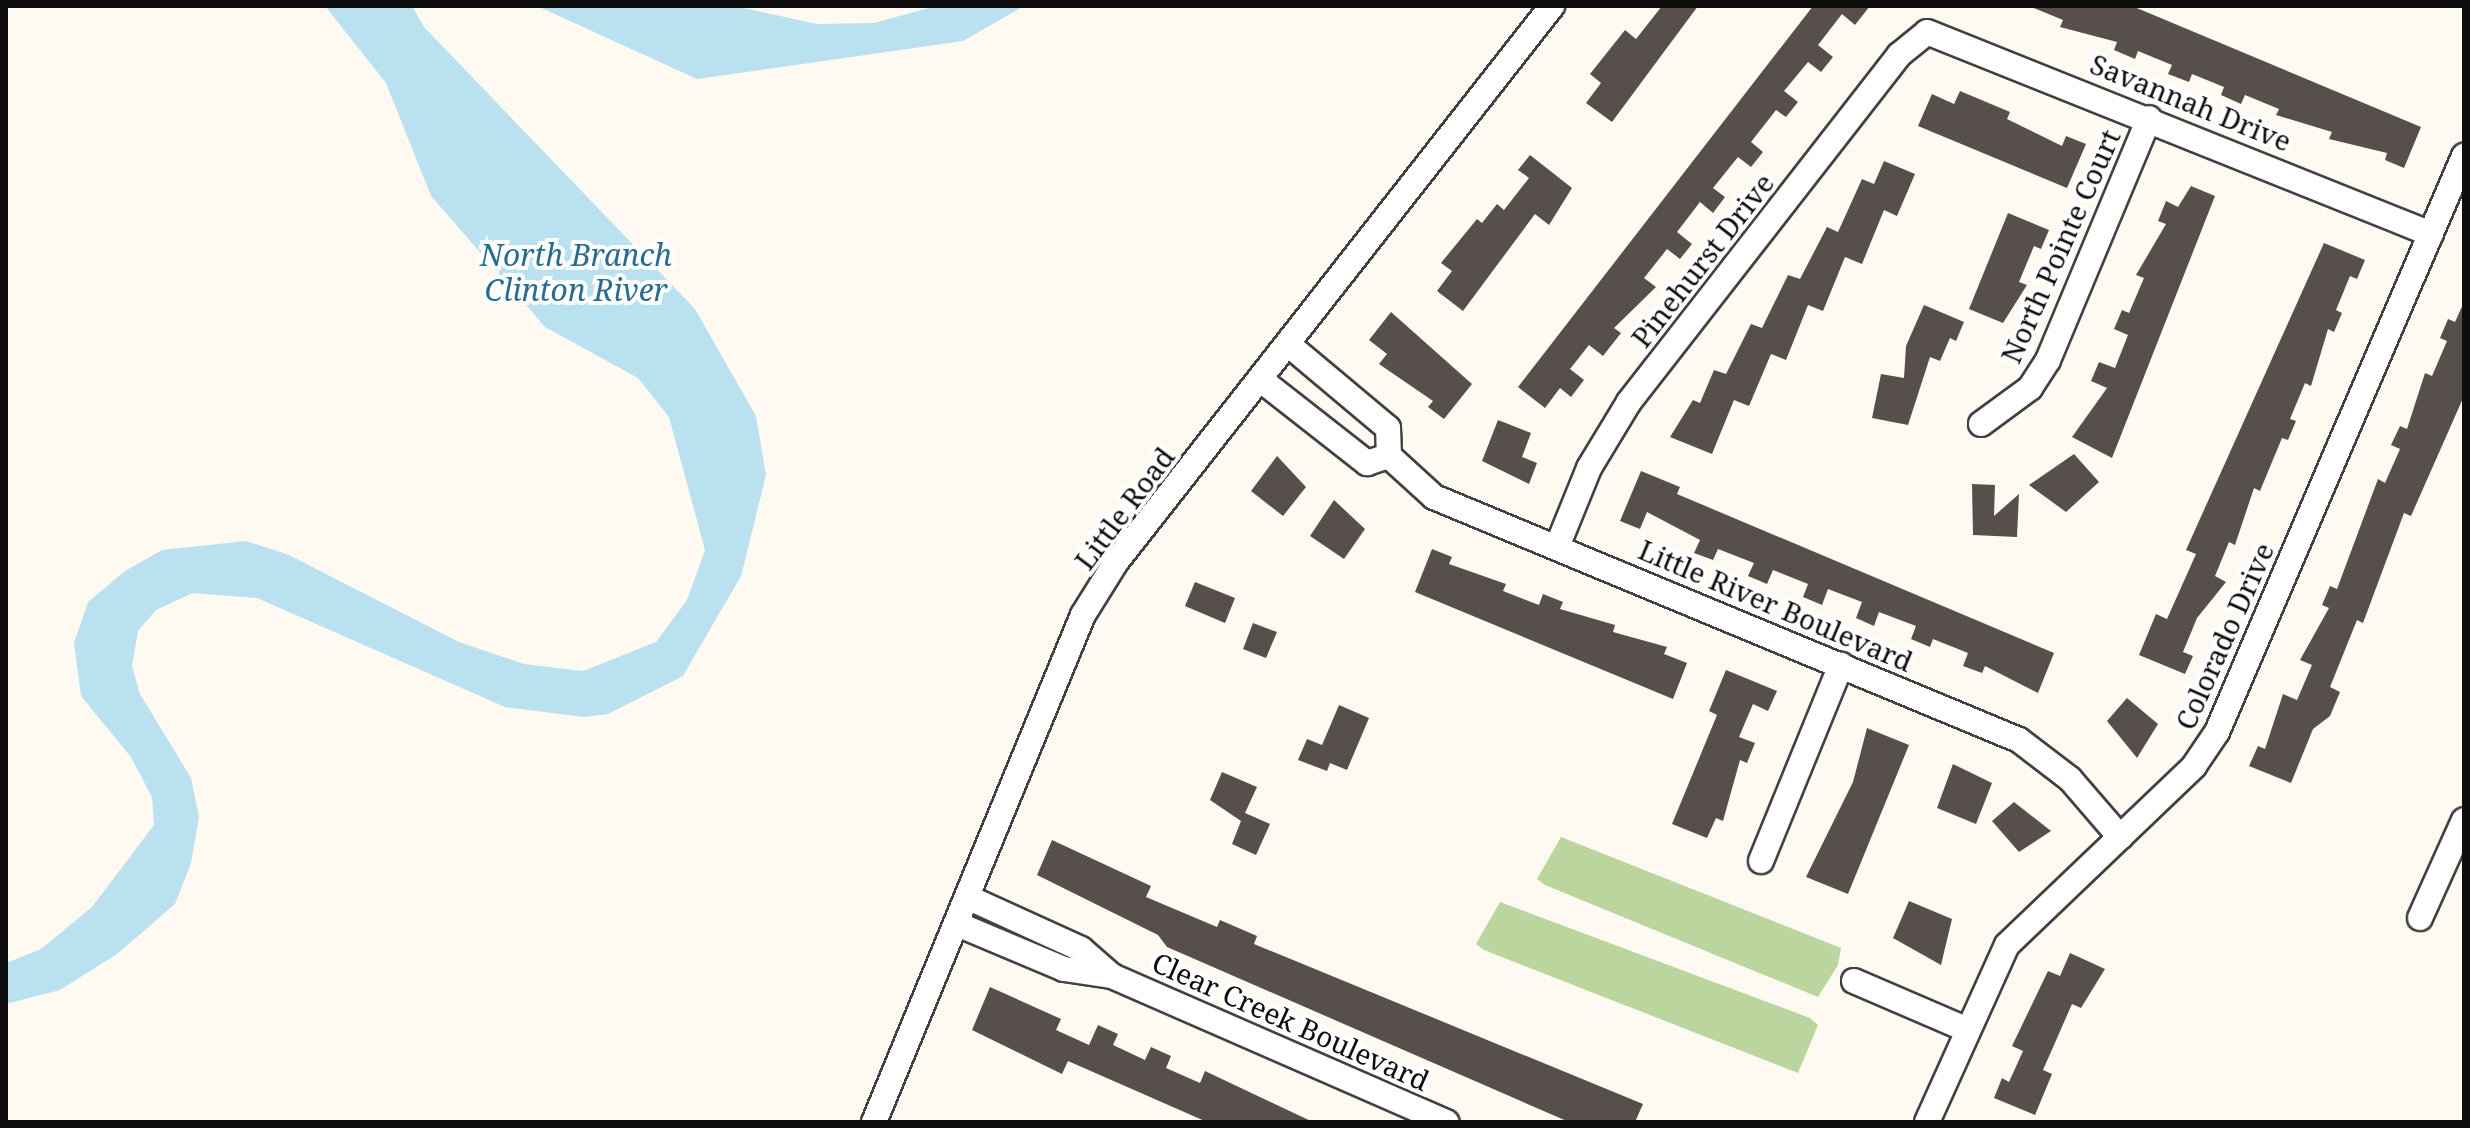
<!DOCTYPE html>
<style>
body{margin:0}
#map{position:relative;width:2470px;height:1128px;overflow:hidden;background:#fefaf1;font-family:"Noto Serif",serif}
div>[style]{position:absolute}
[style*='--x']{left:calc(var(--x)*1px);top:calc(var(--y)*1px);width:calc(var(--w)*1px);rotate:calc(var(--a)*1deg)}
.forest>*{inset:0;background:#bbd59e}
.water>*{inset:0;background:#bae1f0}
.building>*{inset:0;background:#564f4c}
.roads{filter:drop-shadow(2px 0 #414141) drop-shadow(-2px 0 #414141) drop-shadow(0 2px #414141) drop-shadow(0 -2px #414141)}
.minor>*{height:24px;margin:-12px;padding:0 12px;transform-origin:12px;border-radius:12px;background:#fff}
span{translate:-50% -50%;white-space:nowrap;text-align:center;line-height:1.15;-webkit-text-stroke:8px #fff;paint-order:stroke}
.street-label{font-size:28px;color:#0e0e0e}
.water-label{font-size:30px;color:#236d95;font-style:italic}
.frame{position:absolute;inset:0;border:8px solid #0e0e0e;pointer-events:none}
</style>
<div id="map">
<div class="forest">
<i style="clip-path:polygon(1561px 837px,1841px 948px,1838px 965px,1818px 997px,1545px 885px,1537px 879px)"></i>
<i style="clip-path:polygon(1500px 902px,1810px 1018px,1818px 1025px,1798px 1073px,1484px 950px,1476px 944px)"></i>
</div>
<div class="water">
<i style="clip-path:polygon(325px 6px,412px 6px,424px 27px,695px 309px,756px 416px,766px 475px,741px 576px,683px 676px,608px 714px,584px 717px,505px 707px,257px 598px,193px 593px,156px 610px,138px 631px,132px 666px,140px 694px,191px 778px,199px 817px,191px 863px,175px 904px,117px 954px,60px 990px,6px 1004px,6px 963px,41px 949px,92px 907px,154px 825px,152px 797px,131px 757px,81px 696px,74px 643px,88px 602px,125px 571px,162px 550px,246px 541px,289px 555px,459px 642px,524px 664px,583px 671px,656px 642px,687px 600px,705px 550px,669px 417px,638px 378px,545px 327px,431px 196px,386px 83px)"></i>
<i style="clip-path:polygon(537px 6px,734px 6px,817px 24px,874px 23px,936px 6px,1024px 6px,963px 41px,697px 79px)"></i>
</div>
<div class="building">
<i style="clip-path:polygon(1662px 6px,1698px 6px,1612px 122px,1586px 103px,1601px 83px,1590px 74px,1625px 30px,1636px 39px)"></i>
<i style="clip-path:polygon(1813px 6px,1870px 6px,1855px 25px,1842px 14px,1818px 45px,1833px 57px,1821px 72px,1808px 62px,1784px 91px,1798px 102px,1786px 117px,1776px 110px,1751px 142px,1763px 152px,1751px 167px,1738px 157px,1713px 188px,1725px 197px,1713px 213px,1700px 202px,1677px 232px,1692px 244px,1680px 259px,1667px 249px,1644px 278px,1656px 287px,1614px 328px,1621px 333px,1603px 356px,1589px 345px,1570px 369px,1584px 380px,1571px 397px,1560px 388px,1545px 408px,1518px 387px)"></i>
<i style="clip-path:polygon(2029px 6px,2132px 6px,2421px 127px,2404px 168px,2385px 160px,2387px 153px,2329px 139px,2332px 132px,2276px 115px,2279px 109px,2245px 95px,2241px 104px,2221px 95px,2224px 87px,2192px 74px,2189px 82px,2168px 74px,2172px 65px,2138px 51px,2135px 59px,2114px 50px,2117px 42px,2060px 27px,2063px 20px)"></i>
<i style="clip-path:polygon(1960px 91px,2010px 112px,2007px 119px,2062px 146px,2066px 136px,2086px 144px,2067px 188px,1918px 126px,1932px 94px,1954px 104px)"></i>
<i style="clip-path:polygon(1530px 155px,1572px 188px,1549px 225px,1535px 214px,1463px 311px,1437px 291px,1452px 271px,1441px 263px,1477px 219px,1482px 223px,1497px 204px,1504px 210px,1529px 178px,1518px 170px)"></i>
<i style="clip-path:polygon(1884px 161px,1915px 174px,1897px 216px,1884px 210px,1862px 264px,1845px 257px,1823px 311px,1808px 305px,1786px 360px,1771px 354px,1749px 406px,1734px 400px,1712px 454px,1670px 437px,1693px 400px,1700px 403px,1714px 370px,1726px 374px,1751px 324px,1762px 328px,1788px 275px,1800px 279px,1827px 227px,1838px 232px,1862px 179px,1874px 184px)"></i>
<i style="clip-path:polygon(2191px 186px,2215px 196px,2112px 458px,2072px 437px,2107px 388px,2091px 381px,2099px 362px,2115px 368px,2128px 335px,2114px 329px,2122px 310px,2129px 313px,2144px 278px,2136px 275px,2166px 224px,2158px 221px,2166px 201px,2178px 207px)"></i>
<i style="clip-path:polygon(2008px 213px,2049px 230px,2041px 249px,2034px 246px,2019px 282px,2027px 285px,2003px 323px,1969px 309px)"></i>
<i style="clip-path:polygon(2324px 243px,2365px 260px,2357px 279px,2350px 276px,2336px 310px,2342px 313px,2334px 332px,2328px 329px,2311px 386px,2305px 383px,2290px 419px,2296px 421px,2288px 440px,2282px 438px,2260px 491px,2254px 488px,2235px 545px,2229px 542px,2215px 576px,2226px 582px,2197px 618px,2183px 652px,2193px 656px,2185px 674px,2139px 655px,2156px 614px,2167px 619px,2196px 554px,2186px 550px)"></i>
<i style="clip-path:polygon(2464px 302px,2464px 396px,2411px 516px,2404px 513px,2363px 623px,2357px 620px,2330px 687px,2340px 692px,2330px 716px,2313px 729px,2291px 783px,2249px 766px,2258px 746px,2265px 749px,2283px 694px,2297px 700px,2312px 665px,2300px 660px,2329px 608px,2322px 605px,2330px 586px,2337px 589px,2378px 479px,2385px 483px,2400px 449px,2391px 445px,2400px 426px,2407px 429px,2425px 373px,2432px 376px,2447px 341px,2440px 338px,2448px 319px,2455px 322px)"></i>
<i style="clip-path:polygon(1924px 305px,1964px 322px,1956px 341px,1950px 338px,1940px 361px,1930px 357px,1908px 425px,1872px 418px,1881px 374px,1904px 378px,1906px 346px)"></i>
<i style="clip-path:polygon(1391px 312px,1472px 384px,1444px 419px,1428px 407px,1433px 401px,1379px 364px,1387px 354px,1369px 340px)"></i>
<i style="clip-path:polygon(1498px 420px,1531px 433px,1522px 457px,1537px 463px,1529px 484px,1482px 461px)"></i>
<i style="clip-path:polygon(2074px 454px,2099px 482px,2066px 512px,2029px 485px)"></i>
<i style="clip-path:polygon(1277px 456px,1306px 487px,1283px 516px,1251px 491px)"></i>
<i style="clip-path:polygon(1641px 471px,1680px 487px,1677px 494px,2054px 653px,2038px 693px,1985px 666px,1982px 673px,1963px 666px,1968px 653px,1933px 639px,1930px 647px,1911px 639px,1916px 626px,1879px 612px,1874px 626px,1856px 618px,1862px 602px,1828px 589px,1822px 605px,1803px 597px,1808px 584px,1773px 570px,1767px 584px,1748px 576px,1754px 563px,1718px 549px,1713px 560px,1694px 553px,1700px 540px,1647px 512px,1640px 529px,1620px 521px)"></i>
<i style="clip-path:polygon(1972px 484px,1995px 485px,1994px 516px,2019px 494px,2017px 537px,1973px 535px)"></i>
<i style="clip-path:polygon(1334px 500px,1365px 529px,1344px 559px,1310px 536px)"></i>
<i style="clip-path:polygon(1432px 549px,1452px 557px,1449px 564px,1506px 584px,1503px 591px,1539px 605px,1543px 594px,1563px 602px,1560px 609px,1615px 625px,1613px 632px,1667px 647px,1664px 654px,1687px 663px,1673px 699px,1415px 592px)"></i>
<i style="clip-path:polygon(1195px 582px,1235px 598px,1225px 623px,1185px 606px)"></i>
<i style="clip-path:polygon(1253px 623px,1277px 632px,1266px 658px,1243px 649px)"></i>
<i style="clip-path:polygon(1726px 670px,1777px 691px,1768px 711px,1753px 704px,1739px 737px,1755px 743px,1747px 763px,1740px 760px,1723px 821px,1716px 818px,1707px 838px,1672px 824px,1717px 715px,1709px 711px)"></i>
<i style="clip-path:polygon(2127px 698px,2158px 724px,2137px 758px,2107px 721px)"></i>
<i style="clip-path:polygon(1339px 705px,1369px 718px,1347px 770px,1330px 763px,1327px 771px,1298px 760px,1307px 739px,1322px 745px)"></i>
<i style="clip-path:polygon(1867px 728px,1909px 745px,1848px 894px,1806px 877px,1853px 782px)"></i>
<i style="clip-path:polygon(1953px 764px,1992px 783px,1976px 824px,1937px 808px)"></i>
<i style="clip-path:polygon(1222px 772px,1257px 787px,1245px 813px,1270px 824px,1256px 855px,1232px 844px,1241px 821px,1210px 800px)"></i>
<i style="clip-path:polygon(2014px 802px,2051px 831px,2019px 852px,1992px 821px)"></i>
<i style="clip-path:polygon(1052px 840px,1151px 886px,1146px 897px,1217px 927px,1220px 920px,1257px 936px,1254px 944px,1643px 1104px,1635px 1122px,1569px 1122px,1167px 947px,1158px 935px,1037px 875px)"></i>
<i style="clip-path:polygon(1909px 901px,1952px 919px,1941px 965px,1893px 938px)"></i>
<i style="clip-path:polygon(2070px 953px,2105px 969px,2081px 1008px,2072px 1004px,2043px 1070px,2052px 1074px,2035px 1115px,1994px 1098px,2002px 1078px,2009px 1082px,2023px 1051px,2012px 1046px,2048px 971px,2060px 976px)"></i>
<i style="clip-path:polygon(990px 987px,1061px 1019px,1056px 1030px,1089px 1045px,1098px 1025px,1118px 1034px,1113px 1045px,1145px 1060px,1151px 1047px,1171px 1056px,1166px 1068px,1200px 1083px,1205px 1071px,1313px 1122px,1207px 1122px,1068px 1061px,1062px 1074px,972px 1030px)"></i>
</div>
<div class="roads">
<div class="minor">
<i style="--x:1261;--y:380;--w:135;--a:38.1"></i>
<i style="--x:1367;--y:463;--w:23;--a:-18"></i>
<i style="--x:1389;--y:456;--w:28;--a:-92"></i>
<i style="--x:1388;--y:428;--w:129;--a:-140"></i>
<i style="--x:1981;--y:424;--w:61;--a:-36.3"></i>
<i style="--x:2030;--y:388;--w:33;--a:-57"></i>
<i style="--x:2048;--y:360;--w:262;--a:-67.3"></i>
<i style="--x:1389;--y:456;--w:61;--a:42.3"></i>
<i style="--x:1434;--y:497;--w:633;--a:22.56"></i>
<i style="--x:2019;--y:740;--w:64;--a:37.4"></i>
<i style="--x:2070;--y:779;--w:77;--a:49.2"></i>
<i style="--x:1557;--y:547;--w:85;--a:-67.9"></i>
<i style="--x:1589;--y:468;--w:77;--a:-58.8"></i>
<i style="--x:1629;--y:402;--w:440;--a:-52.1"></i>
<i style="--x:1899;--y:55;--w:36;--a:-39"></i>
<i style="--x:1927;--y:32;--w:543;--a:21.84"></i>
<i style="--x:1761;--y:861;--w:212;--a:-67.8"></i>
<i style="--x:2420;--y:918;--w:107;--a:-65.8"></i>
<i style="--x:957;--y:924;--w:116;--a:22.8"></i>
<i style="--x:1064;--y:969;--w:49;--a:8.3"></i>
<i style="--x:1112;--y:976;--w:41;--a:-138.9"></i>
<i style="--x:1081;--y:949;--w:125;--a:-155.5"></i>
<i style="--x:1112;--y:976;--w:365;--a:23.6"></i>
<i style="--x:1854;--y:981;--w:124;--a:23.3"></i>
<i style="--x:874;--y:1122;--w:548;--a:-67.6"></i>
<i style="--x:1083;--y:615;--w:62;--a:-58.1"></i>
<i style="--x:1116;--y:562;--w:707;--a:-51.9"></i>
<i style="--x:1927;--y:1122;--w:194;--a:-65.7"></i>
<i style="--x:2007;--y:945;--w:259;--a:-43.7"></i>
<i style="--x:2194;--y:766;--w:41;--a:-55.9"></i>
<i style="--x:2217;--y:732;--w:627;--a:-66.79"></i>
</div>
</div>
<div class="street-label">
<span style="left:2191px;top:102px;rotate:22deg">Savannah Drive</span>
<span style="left:2060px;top:246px;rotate:-66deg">North Pointe Court</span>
<span style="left:1702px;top:260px;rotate:-52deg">Pinehurst Drive</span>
<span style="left:1124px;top:508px;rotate:-53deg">Little Road</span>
<span style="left:1776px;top:605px;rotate:23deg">Little River Boulevard</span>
<span style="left:2224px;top:636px;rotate:-66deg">Colorado Drive</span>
<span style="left:1291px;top:1021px;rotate:24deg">Clear Creek Boulevard</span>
</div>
<div class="water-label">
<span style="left:576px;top:272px">North Branch<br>Clinton River</span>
</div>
<div class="frame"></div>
</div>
